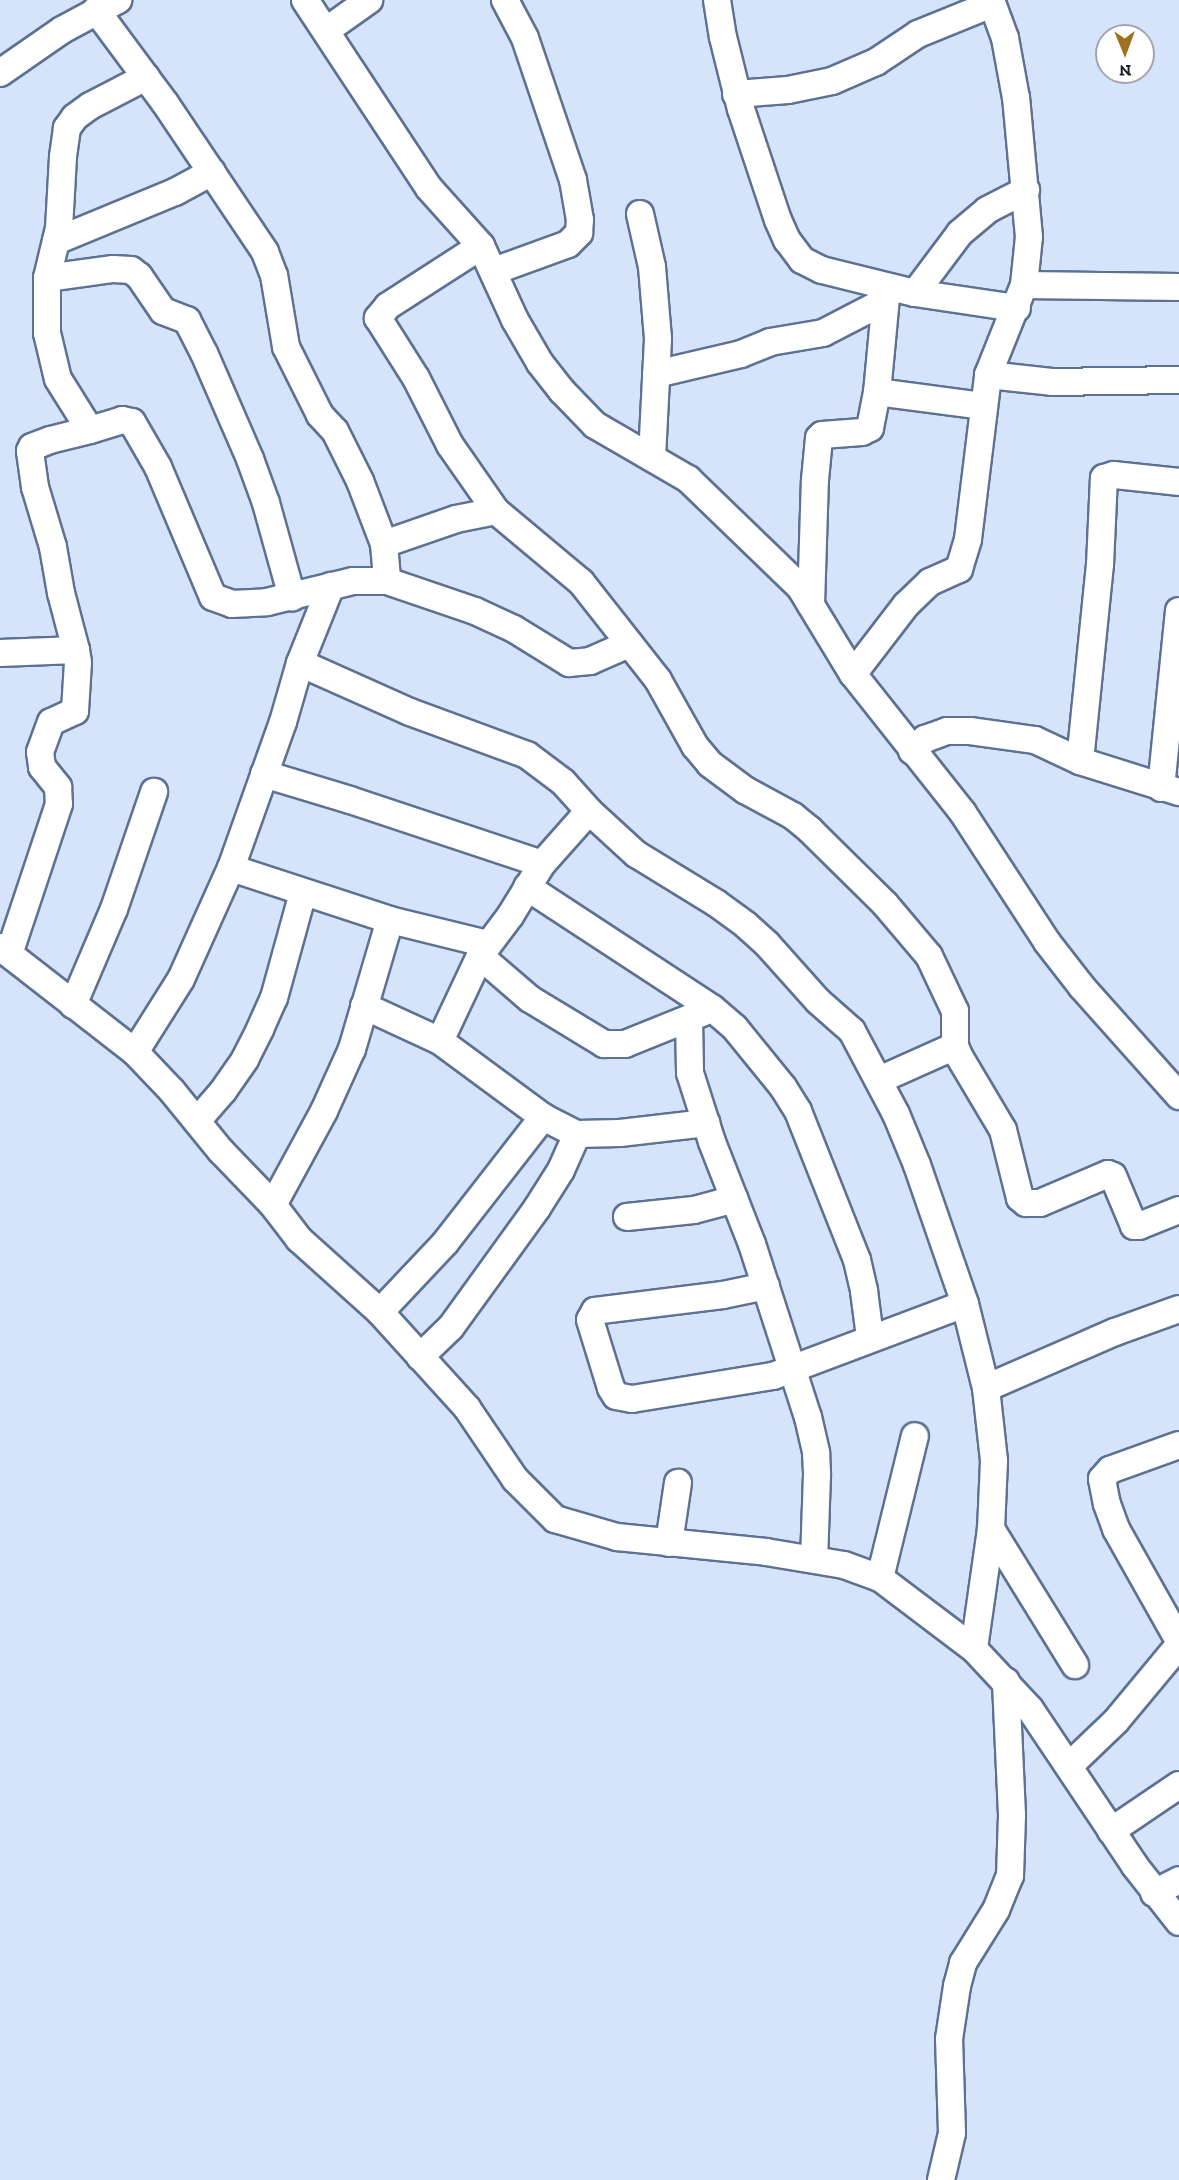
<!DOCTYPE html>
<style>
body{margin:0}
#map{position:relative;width:1179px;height:2180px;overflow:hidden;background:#d6e4fb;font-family:"Zilla Slab",serif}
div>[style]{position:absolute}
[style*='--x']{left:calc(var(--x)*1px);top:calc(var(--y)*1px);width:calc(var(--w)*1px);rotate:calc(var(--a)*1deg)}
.roads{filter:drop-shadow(2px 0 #5d7293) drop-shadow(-2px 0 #5d7293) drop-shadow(0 2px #5d7293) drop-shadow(0 -2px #5d7293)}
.minor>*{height:26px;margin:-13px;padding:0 13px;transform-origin:13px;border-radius:13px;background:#fff}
span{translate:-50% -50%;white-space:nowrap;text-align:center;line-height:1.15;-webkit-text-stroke:6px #fff;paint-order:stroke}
.north{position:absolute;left:1095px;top:24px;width:60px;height:60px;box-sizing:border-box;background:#fff;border:2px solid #a2a5ab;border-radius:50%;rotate:179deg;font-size:16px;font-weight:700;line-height:24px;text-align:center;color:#171f2c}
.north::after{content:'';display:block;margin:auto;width:21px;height:27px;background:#9c7220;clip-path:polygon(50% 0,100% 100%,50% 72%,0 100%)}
</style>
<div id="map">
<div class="roads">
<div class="minor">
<i style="--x:305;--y:0;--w:225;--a:56.6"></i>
<i style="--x:429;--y:188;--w:78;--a:48.1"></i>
<i style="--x:481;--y:246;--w:81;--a:65.3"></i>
<i style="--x:515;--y:320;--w:50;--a:59.8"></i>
<i style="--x:540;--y:363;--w:36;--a:52"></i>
<i style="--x:562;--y:391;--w:47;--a:45.9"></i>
<i style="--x:595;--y:425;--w:108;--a:30.1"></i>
<i style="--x:688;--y:479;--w:156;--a:44"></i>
<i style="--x:800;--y:587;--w:102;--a:58.7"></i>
<i style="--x:853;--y:674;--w:177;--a:51.6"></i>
<i style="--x:963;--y:813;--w:154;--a:56.9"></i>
<i style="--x:1047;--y:942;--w:57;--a:52.1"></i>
<i style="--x:1082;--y:987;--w:146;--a:48.3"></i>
<i style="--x:717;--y:0;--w:37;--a:81"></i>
<i style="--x:723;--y:37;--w:74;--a:76"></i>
<i style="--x:741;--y:109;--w:117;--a:71.6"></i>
<i style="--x:778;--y:220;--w:22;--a:66"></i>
<i style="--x:787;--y:240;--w:25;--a:53"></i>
<i style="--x:802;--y:260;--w:22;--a:27"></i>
<i style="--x:822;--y:270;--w:96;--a:13.9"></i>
<i style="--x:915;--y:293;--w:103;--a:8.4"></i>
<i style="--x:96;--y:10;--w:116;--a:53.4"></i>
<i style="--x:165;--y:103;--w:179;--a:56.1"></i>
<i style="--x:265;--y:252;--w:25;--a:69"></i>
<i style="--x:274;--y:275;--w:73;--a:80.5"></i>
<i style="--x:286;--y:347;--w:76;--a:63.4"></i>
<i style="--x:320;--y:415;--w:22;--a:47"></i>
<i style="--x:335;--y:431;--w:56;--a:63.4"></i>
<i style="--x:360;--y:481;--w:67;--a:69.1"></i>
<i style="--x:384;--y:544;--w:37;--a:85"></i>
<i style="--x:327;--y:30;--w:52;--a:-35.5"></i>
<i style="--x:0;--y:73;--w:75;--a:-34.7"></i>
<i style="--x:62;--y:30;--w:64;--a:-28.2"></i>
<i style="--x:146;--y:77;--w:63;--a:152.6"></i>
<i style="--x:90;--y:106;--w:19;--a:144"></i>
<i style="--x:75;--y:117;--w:14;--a:126"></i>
<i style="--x:67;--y:128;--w:29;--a:98"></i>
<i style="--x:63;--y:157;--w:71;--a:93.2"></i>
<i style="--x:59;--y:228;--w:51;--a:103.5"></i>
<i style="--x:47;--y:278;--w:55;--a:90"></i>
<i style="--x:47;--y:333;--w:47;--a:76.6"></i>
<i style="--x:58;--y:379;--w:60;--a:57.9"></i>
<i style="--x:90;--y:430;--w:34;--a:-17"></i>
<i style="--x:122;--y:420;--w:10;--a:11"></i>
<i style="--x:132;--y:422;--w:52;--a:60"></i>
<i style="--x:158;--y:467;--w:141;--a:67.1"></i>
<i style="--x:213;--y:597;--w:20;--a:20"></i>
<i style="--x:232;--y:604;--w:35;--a:-3"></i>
<i style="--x:267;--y:602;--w:89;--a:-13.7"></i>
<i style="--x:353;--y:581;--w:34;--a:0"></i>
<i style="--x:387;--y:581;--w:93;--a:18.8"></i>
<i style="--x:475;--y:611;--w:43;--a:24.8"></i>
<i style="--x:514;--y:629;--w:65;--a:31.7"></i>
<i style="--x:569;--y:663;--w:21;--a:-5"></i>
<i style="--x:590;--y:661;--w:43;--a:-23.6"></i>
<i style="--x:736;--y:94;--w:52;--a:-4.4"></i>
<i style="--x:788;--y:90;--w:45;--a:-11.6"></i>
<i style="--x:832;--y:81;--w:48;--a:-23.4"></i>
<i style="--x:876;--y:62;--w:50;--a:-33.7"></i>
<i style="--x:918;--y:34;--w:80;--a:-22.1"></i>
<i style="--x:640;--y:214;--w:54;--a:77.2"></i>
<i style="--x:652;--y:267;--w:72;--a:85.2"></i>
<i style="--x:658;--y:339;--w:118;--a:92.9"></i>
<i style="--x:56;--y:241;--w:129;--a:-22.4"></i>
<i style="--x:175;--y:192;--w:42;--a:-28.4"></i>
<i style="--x:481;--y:246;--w:111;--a:147.2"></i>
<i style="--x:388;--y:306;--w:16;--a:130"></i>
<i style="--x:378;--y:318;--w:71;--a:57.7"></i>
<i style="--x:416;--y:378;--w:75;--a:63.1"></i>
<i style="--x:450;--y:445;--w:80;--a:55.1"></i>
<i style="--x:496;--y:511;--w:111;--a:39.9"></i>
<i style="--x:581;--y:582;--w:125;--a:51.8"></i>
<i style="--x:658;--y:680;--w:76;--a:60.7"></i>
<i style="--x:695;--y:746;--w:23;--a:50"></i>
<i style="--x:710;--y:764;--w:44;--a:36.6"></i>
<i style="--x:745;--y:790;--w:55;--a:28.4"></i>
<i style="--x:793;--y:816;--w:22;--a:39"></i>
<i style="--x:810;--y:830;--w:105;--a:44.6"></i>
<i style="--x:885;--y:904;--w:68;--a:49.8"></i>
<i style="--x:929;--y:956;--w:61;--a:64.7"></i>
<i style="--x:955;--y:1011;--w:35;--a:90"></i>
<i style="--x:955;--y:1046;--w:11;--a:68"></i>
<i style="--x:959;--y:1056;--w:86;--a:59.3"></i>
<i style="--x:1003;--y:1130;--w:70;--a:76"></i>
<i style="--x:1020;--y:1198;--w:8;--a:40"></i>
<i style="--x:1026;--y:1203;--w:14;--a:0"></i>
<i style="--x:1040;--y:1203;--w:74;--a:-23.1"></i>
<i style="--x:1108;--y:1174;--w:5;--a:22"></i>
<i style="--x:1113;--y:1176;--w:54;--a:67.2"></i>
<i style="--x:1134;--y:1226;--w:5;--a:0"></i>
<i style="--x:1139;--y:1226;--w:43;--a:-21.8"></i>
<i style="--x:494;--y:271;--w:79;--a:-20"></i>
<i style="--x:568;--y:244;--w:16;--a:-45"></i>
<i style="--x:579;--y:233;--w:13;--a:-86"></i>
<i style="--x:580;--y:220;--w:41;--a:-99.9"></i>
<i style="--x:573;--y:180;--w:150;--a:-108.7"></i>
<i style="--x:525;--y:38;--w:43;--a:-117.8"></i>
<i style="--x:47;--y:278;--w:67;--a:-7.8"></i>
<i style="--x:113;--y:269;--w:18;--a:3"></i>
<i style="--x:131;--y:270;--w:10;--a:37"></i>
<i style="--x:139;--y:276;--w:42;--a:55.6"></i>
<i style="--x:163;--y:311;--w:26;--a:21"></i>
<i style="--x:187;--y:320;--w:37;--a:63"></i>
<i style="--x:204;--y:353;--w:116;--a:66.5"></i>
<i style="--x:250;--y:459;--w:47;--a:70"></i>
<i style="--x:266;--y:503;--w:98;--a:74.5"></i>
<i style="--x:1024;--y:285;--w:155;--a:0.7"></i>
<i style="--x:887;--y:287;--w:105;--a:95.4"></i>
<i style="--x:877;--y:392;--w:108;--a:7.5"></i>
<i style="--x:915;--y:293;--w:75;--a:-53.1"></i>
<i style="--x:960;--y:233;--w:35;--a:-40"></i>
<i style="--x:987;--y:210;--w:44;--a:-27.1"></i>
<i style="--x:656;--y:374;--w:87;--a:-13.2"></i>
<i style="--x:741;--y:354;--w:31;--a:-22"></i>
<i style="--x:770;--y:342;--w:54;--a:-9.6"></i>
<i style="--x:823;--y:333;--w:70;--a:-27.3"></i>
<i style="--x:988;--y:375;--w:64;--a:6.2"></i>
<i style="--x:1052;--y:382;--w:127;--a:-0.9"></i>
<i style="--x:384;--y:544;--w:76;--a:-19.1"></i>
<i style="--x:456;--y:519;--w:41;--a:-11.3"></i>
<i style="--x:811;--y:605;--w:125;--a:-88.2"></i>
<i style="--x:815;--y:480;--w:42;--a:-84.6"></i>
<i style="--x:819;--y:438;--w:4;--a:-45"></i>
<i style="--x:822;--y:435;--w:40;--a:-4.3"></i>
<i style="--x:862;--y:432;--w:9;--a:-27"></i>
<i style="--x:870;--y:428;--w:37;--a:-79"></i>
<i style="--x:76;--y:650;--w:59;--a:-104.7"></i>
<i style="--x:61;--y:593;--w:47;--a:-99.9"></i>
<i style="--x:53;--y:547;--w:63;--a:-106.7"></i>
<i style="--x:35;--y:487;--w:36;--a:-98"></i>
<i style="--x:30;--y:451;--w:4;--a:-63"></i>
<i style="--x:32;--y:447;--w:19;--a:-21"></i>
<i style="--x:50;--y:440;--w:41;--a:-14"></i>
<i style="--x:0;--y:653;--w:76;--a:-2.3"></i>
<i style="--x:76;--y:650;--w:12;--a:81"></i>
<i style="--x:78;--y:662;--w:49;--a:93.5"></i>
<i style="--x:75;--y:711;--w:26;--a:155"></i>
<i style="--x:51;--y:722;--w:32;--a:110"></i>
<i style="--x:40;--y:752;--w:15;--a:82"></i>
<i style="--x:42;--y:767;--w:26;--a:51"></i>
<i style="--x:58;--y:787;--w:17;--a:87"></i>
<i style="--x:59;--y:804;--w:158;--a:108.4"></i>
<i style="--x:300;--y:663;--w:120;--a:24"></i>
<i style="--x:410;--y:712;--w:125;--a:20.2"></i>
<i style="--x:527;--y:755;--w:45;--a:36.9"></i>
<i style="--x:563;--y:782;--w:39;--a:48"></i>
<i style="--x:589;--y:811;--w:64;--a:42.5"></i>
<i style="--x:636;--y:854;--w:94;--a:31.5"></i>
<i style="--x:716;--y:903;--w:37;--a:36"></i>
<i style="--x:746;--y:925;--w:28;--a:42"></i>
<i style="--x:767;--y:944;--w:76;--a:48.2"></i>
<i style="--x:818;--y:1001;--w:45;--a:41.4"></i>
<i style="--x:852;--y:1031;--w:94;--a:62.1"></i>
<i style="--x:896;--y:1114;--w:55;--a:67.6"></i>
<i style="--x:917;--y:1165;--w:147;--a:70.9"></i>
<i style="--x:965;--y:1304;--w:87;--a:76"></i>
<i style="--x:986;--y:1388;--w:73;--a:83.7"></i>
<i style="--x:994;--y:1461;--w:68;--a:92.5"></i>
<i style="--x:991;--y:1529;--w:121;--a:98.1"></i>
<i style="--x:853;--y:674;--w:87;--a:-52.5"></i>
<i style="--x:906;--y:605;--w:33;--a:-44"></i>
<i style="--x:930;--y:582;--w:32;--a:-24"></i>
<i style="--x:959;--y:569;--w:31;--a:-73"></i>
<i style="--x:968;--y:539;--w:165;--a:-83"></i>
<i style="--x:988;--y:375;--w:97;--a:-68.2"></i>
<i style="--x:1024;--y:285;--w:48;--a:-84.1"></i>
<i style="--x:1029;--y:237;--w:140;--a:-95.3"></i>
<i style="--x:1016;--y:98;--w:61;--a:-100.4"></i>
<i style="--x:1005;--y:38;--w:40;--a:-110.2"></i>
<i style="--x:912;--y:751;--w:18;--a:-43"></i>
<i style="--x:925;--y:739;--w:23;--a:-20"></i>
<i style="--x:947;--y:731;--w:23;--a:0"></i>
<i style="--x:970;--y:731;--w:66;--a:7.9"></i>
<i style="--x:1035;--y:740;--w:50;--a:25"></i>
<i style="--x:1080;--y:761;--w:104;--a:17.4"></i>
<i style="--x:1080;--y:761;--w:197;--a:-84.2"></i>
<i style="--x:1100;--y:565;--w:87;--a:-87.4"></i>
<i style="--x:1104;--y:478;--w:10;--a:-17"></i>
<i style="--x:1114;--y:475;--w:65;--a:6.1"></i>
<i style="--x:264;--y:774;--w:90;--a:16.8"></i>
<i style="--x:350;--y:800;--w:202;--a:18.4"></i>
<i style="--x:1161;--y:788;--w:178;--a:-84.2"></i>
<i style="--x:589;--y:811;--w:71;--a:131.6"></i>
<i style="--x:542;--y:864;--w:61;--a:121.6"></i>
<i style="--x:510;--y:916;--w:50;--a:126.9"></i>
<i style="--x:480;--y:956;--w:94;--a:115.2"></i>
<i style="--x:440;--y:1041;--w:128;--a:36.4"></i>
<i style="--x:543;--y:1117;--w:38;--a:27"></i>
<i style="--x:577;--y:1134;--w:43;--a:-1.3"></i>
<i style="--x:620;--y:1133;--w:87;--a:-6.6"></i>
<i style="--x:231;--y:868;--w:167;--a:18.1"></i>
<i style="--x:390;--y:920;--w:101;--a:13.8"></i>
<i style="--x:527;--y:887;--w:221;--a:33.2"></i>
<i style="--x:712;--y:1008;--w:30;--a:41"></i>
<i style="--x:735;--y:1028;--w:76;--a:50.9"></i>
<i style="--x:783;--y:1087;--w:28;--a:58"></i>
<i style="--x:798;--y:1111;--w:160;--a:68.4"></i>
<i style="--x:857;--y:1260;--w:32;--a:77"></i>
<i style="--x:864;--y:1291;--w:46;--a:82.6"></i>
<i style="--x:0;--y:947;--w:171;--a:37.9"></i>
<i style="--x:135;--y:1052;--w:54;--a:46.5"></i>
<i style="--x:172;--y:1091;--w:77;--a:50.8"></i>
<i style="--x:221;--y:1151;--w:75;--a:46.1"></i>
<i style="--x:273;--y:1205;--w:43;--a:52.6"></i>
<i style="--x:299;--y:1239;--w:109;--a:42"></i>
<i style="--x:380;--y:1312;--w:130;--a:47.8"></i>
<i style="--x:467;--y:1408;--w:86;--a:55.9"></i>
<i style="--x:515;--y:1479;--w:57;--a:45"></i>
<i style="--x:555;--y:1519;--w:65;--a:16.2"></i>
<i style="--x:617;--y:1537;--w:150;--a:5.7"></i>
<i style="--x:766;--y:1552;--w:79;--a:9.5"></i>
<i style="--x:844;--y:1565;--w:38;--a:20"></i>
<i style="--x:880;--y:1578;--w:118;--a:37.1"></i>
<i style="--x:974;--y:1649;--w:82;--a:47"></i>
<i style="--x:1030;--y:1709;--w:189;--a:56.2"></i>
<i style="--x:1135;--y:1866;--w:71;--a:51.8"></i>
<i style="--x:480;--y:956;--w:66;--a:40.7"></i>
<i style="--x:530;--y:999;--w:87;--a:31.3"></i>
<i style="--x:604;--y:1044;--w:21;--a:0"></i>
<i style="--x:625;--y:1044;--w:83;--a:-21.9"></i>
<i style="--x:73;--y:1005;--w:104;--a:-66.9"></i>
<i style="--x:114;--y:909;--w:124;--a:-71.1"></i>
<i style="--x:364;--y:1006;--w:84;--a:24.7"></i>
<i style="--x:689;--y:1019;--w:54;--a:88.9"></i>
<i style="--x:690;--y:1073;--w:72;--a:72.3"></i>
<i style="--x:712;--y:1142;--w:110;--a:68.6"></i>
<i style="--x:752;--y:1244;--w:182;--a:72.1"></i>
<i style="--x:808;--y:1417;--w:37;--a:77"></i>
<i style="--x:816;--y:1453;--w:22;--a:87"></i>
<i style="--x:817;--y:1475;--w:84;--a:92"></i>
<i style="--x:135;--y:1052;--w:86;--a:-57.8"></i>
<i style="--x:181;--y:979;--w:122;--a:-65.8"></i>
<i style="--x:231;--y:868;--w:155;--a:-70.4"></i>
<i style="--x:283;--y:722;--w:61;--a:-73.9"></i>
<i style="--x:300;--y:663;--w:83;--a:-68.1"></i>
<i style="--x:879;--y:1080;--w:83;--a:-24.1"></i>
<i style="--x:197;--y:1121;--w:40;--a:-49"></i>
<i style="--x:223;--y:1091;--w:39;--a:-55"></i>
<i style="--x:245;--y:1059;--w:34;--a:-63"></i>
<i style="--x:260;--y:1029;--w:34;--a:-66"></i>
<i style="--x:274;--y:998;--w:109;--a:-74.6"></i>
<i style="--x:273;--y:1205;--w:107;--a:-61.5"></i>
<i style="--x:324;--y:1111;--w:68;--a:-65.7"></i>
<i style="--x:352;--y:1049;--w:134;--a:-73.6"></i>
<i style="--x:627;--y:1217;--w:67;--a:-6"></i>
<i style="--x:694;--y:1210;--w:42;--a:-15"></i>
<i style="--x:766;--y:1286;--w:44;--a:168.2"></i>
<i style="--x:723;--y:1295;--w:129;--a:172.9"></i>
<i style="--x:595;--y:1311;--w:10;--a:119"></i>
<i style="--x:590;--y:1320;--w:71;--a:72.8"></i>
<i style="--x:611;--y:1388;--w:9;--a:58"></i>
<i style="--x:616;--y:1396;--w:16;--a:11"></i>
<i style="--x:632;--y:1399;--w:143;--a:-9.3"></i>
<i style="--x:773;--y:1376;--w:205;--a:-20.6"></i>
<i style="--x:380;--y:1312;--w:95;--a:-46.7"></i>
<i style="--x:445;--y:1243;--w:160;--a:-52.1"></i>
<i style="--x:420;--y:1357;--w:43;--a:-44.1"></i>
<i style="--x:451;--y:1327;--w:147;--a:-54.1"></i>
<i style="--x:537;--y:1208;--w:45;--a:-57.7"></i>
<i style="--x:561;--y:1170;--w:39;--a:-66"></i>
<i style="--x:986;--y:1388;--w:141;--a:-23.5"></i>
<i style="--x:1115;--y:1332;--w:68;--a:-19.8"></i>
<i style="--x:1179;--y:1445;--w:73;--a:160.1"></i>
<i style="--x:1110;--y:1470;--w:12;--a:132"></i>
<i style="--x:1102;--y:1479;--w:25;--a:79"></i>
<i style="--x:1107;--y:1504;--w:27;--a:70"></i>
<i style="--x:1116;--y:1529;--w:129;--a:60.6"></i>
<i style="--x:991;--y:1529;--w:160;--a:58.3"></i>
<i style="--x:669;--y:1543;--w:61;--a:-81.5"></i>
<i style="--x:880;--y:1578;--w:146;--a:-76.2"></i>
<i style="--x:1069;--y:1766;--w:65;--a:-43.8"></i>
<i style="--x:1116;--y:1721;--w:99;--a:-50.3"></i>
<i style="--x:1111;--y:1831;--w:82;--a:-34.1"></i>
<i style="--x:1154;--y:1893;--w:28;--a:-27"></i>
<i style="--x:941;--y:2180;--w:48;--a:-76.8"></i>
<i style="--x:952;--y:2133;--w:94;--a:-91.8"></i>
<i style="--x:949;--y:2039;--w:54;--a:-81.4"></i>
<i style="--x:957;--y:1986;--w:24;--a:-75"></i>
<i style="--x:963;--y:1963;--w:62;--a:-58.1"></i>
<i style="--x:996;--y:1910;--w:37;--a:-68"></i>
<i style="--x:1010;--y:1876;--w:61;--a:-88.1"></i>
<i style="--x:1012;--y:1815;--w:134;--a:-92.6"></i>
</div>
</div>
<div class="north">N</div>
</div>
